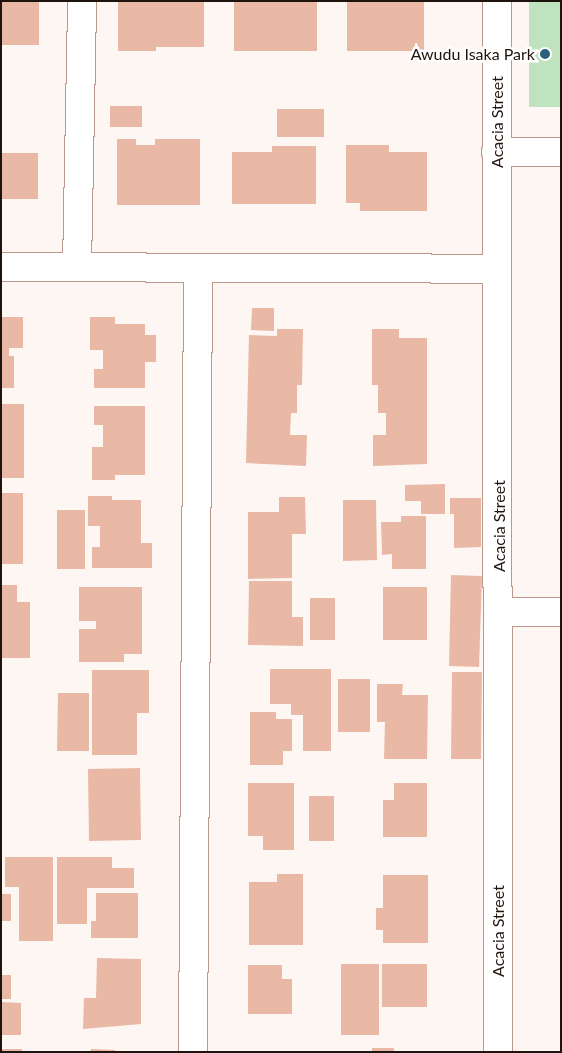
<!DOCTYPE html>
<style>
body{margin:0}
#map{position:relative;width:562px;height:1053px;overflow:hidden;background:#fdf6f3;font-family:Lato,sans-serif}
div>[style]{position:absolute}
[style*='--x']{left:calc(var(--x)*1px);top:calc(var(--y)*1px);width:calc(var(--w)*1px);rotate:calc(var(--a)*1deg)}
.green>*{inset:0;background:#bfe2bf}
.building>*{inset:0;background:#eab9a5}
.roads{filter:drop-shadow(1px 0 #bb988a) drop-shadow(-1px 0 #bb988a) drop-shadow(0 1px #bb988a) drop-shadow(0 -1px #bb988a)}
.street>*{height:28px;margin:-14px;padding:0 14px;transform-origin:14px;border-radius:14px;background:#fff}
.dots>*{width:14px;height:14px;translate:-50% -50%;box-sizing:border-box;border:2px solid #fff;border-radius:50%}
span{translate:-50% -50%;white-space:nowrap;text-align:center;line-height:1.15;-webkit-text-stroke:5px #fff;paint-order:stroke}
.poi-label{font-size:16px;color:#1f130d}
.right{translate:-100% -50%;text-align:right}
.street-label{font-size:16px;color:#1f130d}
.frame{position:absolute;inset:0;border:2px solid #1f130d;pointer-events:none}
</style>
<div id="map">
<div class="green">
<i style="clip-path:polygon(529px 1px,561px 1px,561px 107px,529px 107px)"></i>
</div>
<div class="building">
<i style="clip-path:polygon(1px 1px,39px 1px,39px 45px,1px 45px)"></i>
<i style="clip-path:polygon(118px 1px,204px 1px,204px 47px,156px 47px,156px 51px,118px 51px)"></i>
<i style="clip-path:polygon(234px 1px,317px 1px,317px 51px,234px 51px)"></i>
<i style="clip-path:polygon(347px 1px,424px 1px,424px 51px,347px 51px)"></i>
<i style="clip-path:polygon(110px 106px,142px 106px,142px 127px,110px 127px)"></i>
<i style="clip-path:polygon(277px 109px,324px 109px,324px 137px,277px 137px)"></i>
<i style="clip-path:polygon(117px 139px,136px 139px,136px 145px,155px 145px,155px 139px,200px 139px,200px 205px,117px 205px)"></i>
<i style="clip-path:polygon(346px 145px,389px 145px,389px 152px,427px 152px,427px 211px,360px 211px,360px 203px,346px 203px)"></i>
<i style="clip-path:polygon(272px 146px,316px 146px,316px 204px,232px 204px,232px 152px,272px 152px)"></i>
<i style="clip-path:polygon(1px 153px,38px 153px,38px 199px,1px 199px)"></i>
<i style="clip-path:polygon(252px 308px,274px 308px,274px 331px,251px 330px)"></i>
<i style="clip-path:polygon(1px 317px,23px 317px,23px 348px,9px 348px,9px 356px,14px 356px,14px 388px,1px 388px)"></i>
<i style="clip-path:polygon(90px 317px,115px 317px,115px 324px,145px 324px,145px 335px,156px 335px,156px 362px,145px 362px,145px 388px,94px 388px,94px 369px,103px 369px,103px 350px,90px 350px)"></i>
<i style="clip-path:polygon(277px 329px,303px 329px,302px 385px,297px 385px,297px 413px,291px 413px,290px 435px,307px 435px,306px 466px,246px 463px,249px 335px,277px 336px)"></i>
<i style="clip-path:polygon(372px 329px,399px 329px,399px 338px,427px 338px,427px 464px,373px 466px,373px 435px,386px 435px,386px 413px,378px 413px,378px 385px,372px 385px)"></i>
<i style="clip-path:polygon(1px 404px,24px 404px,24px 478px,1px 478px)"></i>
<i style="clip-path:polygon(94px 406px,145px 406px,145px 475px,115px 475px,115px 480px,92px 480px,92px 447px,103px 447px,103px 425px,94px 425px)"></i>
<i style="clip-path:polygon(445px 484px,445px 514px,421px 514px,421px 501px,405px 501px,405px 485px)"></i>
<i style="clip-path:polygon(1px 493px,23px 493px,23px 564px,1px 564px)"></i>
<i style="clip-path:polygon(88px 496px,112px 496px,112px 500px,141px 500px,141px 543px,152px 543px,152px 568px,92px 568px,92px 547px,100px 547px,100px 526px,88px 526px)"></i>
<i style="clip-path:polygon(279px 497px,305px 497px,306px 534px,292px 534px,292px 578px,248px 579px,248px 512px,279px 512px)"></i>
<i style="clip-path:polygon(450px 498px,481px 498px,481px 547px,454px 548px,454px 514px,450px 514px)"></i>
<i style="clip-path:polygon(343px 500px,376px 500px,377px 560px,343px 561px)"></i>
<i style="clip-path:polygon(57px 510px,85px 510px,85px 569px,57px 569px)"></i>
<i style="clip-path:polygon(401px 516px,426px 516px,426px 569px,392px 569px,392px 554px,382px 555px,381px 522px,401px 522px)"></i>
<i style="clip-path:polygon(451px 575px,482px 576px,479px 667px,449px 666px)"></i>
<i style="clip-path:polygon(249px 581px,292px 581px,292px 617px,303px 617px,303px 646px,248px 645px)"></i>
<i style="clip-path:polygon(1px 585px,17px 585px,17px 602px,30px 602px,30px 658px,1px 658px)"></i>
<i style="clip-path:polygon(79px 587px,142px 587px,142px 654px,124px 654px,124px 662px,79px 662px,79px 629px,96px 629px,96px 621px,79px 621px)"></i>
<i style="clip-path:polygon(383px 587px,427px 587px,427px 640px,383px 640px)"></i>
<i style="clip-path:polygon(310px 598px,335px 598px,335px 640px,310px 640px)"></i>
<i style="clip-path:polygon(270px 669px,331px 669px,331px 751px,303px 751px,303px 715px,291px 715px,291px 704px,270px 704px)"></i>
<i style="clip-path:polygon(92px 670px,149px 670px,149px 713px,137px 713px,137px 755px,92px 755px)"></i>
<i style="clip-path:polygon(452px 672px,482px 672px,481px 759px,451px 759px)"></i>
<i style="clip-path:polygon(338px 679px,370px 679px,370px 732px,338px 732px)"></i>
<i style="clip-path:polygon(377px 684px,403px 684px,402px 695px,428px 695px,427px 759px,384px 759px,385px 722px,377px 722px)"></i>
<i style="clip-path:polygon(58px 693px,89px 693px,89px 751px,57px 751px)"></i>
<i style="clip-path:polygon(250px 712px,276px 712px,276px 719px,292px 719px,292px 751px,283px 751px,283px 765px,250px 765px)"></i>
<i style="clip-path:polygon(140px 768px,141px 840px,89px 841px,88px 769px)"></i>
<i style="clip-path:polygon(248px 783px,294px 783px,294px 850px,263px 850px,263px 836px,248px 836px)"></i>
<i style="clip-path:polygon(394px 783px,427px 783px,427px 837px,383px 837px,383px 800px,394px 800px)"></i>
<i style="clip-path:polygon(309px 796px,334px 796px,334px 841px,309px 841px)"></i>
<i style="clip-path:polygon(5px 857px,53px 857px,53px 941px,19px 941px,19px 887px,5px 887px)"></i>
<i style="clip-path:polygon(57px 857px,112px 857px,112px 868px,134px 868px,134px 888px,87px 888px,87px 924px,57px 924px)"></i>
<i style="clip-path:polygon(277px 874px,303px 874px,303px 945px,249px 945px,249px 882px,277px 882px)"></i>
<i style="clip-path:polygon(383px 875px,428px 875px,428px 943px,383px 943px,383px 930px,376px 930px,376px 908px,383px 908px)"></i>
<i style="clip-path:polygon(96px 893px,138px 893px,138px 938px,91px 938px,91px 921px,96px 921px)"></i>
<i style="clip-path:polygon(1px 894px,11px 894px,11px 921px,1px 921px)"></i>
<i style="clip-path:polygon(97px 958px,141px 959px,141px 1024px,83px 1029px,84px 998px,96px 998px)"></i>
<i style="clip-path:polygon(341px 964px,379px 964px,379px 1035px,341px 1035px)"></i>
<i style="clip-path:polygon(382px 964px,427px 964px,427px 1007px,382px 1007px)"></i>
<i style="clip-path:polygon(248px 965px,282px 965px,282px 979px,292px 979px,292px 1014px,248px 1014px)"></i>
<i style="clip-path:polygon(1px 975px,11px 975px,11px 999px,1px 999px)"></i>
<i style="clip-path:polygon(1px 1002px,21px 1003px,21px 1035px,1px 1035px)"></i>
<i style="clip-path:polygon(372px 1048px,394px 1048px,394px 1052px,372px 1052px)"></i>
<i style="clip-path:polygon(1px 1049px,22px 1049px,22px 1052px,1px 1052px)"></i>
<i style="clip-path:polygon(91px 1049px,115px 1050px,115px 1052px,91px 1052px)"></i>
</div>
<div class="roads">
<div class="street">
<i style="--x:497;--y:1;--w:1051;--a:89.95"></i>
<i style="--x:496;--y:152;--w:65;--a:0"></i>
<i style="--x:1;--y:267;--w:496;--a:0.2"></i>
<i style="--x:77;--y:267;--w:266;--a:-88.9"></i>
<i style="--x:499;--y:612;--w:62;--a:0"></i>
<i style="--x:193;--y:1052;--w:783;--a:-89.63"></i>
</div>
</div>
<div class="dots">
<i style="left:545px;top:54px;background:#2c5f7c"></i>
</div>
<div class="poi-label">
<span class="right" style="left:535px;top:54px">Awudu Isaka Park</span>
</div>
<div class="street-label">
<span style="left:497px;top:122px;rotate:-90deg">Acacia Street</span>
<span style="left:499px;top:526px;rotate:-90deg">Acacia Street</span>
<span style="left:498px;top:931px;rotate:-90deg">Acacia Street</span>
</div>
<div class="frame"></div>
</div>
